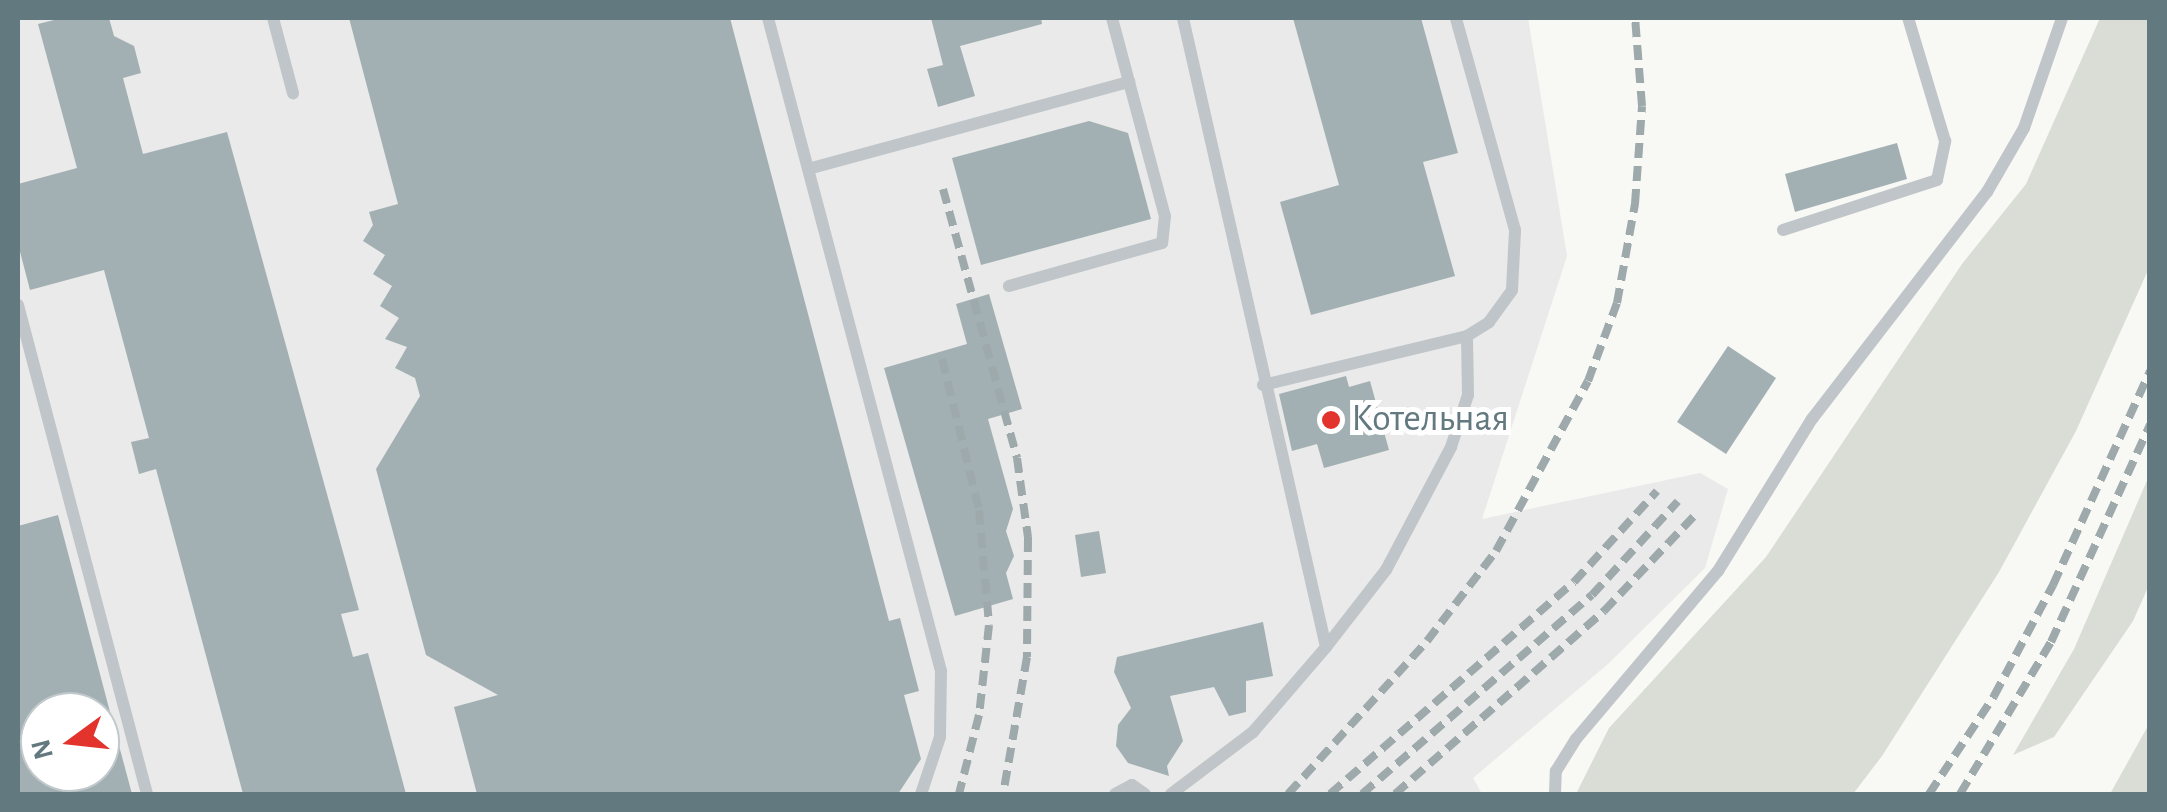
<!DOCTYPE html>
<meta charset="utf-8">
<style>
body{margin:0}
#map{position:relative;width:2167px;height:812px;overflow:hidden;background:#f8f8f5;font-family:"Alegreya Sans",sans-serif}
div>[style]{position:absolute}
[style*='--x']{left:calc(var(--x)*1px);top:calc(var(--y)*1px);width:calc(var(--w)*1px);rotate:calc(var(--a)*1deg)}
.built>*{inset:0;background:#e9eae9}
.green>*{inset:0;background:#d9ddd5}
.building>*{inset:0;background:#a3b0b3}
.lane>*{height:12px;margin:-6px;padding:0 6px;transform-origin:6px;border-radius:6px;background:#bfc5c8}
.rail>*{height:8px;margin-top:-4px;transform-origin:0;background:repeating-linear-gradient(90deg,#9ea9ac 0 15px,transparent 0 23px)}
.dots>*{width:28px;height:28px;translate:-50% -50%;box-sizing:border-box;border:5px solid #fff;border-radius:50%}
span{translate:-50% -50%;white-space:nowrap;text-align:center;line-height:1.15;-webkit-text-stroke:10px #fff;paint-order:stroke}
.poi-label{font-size:38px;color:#637980}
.left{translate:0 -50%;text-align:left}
.frame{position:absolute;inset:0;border:20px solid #637980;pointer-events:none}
.north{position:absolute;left:20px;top:692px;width:100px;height:100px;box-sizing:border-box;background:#fff;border:2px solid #c1c9cc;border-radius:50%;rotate:255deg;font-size:28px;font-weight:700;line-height:40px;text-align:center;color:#637980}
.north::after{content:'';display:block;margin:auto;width:35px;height:45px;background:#e2342c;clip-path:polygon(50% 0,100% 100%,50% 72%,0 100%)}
</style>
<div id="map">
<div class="built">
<i style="clip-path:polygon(evenodd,18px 18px,1528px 18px,1567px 256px,1482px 519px,1700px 473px,1728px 489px,1705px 568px,1608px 664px,1473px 778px,1482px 794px,18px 794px,18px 18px,40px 712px,100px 712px,100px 772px,40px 772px,40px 712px)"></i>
</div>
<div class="green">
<i style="clip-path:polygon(2100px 18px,2149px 18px,2149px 268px,2076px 431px,1999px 572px,1882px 756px,1853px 794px,1576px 794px,1609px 728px,1766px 557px,1962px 264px,2026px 184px)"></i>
<i style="clip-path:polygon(2149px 476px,2149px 585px,2133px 621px,2054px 737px,2013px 755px,2074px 649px)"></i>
<i style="clip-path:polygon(2149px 724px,2149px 794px,2110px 794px)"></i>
</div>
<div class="building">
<i style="clip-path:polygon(62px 18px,109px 18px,114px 36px,134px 46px,141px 73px,123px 78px,143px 154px,227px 132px,359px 610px,341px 614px,353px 657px,368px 653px,406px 794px,243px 794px,156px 469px,139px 474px,131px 442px,149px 438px,104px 270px,30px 290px,18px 244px,18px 184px,77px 168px,38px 24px)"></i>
<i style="clip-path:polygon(349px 18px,730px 18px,889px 621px,900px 618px,919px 691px,904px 695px,921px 759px,898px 794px,477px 794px,454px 707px,498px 695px,426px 655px,376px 469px,420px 396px,415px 378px,395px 368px,407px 347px,385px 339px,399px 318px,380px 306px,392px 286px,373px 274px,385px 255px,363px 241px,373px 225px,369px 212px,398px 204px)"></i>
<i style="clip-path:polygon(931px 18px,1041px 18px,1042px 24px,960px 46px,975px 96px,938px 107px,927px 69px,943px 65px)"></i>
<i style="clip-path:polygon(1293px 18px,1421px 18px,1458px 153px,1423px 162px,1455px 276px,1311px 315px,1280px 202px,1339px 185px)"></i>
<i style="clip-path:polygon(1089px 121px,1128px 133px,1151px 219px,981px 265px,952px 158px)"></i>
<i style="clip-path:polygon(1897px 143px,1907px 179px,1795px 212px,1785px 174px)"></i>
<i style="clip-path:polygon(989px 294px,1022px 409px,988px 419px,1013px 509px,1006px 531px,1014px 556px,1006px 573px,1013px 599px,955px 616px,884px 368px,967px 344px,956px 304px)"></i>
<i style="clip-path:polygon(1728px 346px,1776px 378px,1726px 454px,1677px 422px)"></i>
<i style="clip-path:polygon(1346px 376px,1349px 387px,1370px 381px,1389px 450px,1324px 468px,1317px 444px,1292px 451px,1279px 394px)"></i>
<i style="clip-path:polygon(evenodd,58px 515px,110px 712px,132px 794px,18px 794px,18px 526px,58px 515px,40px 712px,100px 712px,100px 772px,40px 772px,40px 712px)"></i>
<i style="clip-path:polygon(1099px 531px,1106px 573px,1081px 577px,1075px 535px)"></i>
<i style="clip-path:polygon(1263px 622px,1273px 676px,1246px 681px,1246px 712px,1229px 716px,1214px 687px,1170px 696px,1183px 741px,1167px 766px,1169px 776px,1128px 763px,1116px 746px,1118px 725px,1131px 708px,1114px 672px,1117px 657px)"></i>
</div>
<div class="lane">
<i style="--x:273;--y:18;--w:78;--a:75.1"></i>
<i style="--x:768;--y:18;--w:676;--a:75.16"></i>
<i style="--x:941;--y:671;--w:66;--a:90.9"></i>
<i style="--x:940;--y:737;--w:60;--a:108.4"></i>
<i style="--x:1112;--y:18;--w:66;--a:75.1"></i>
<i style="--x:808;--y:169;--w:333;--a:-15.2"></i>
<i style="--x:1129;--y:82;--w:139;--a:75"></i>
<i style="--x:1165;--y:216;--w:27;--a:96"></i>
<i style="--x:1162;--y:243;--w:159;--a:164.3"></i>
<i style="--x:1783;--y:230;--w:162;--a:-18"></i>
<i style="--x:1937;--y:180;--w:40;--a:-78"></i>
<i style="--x:1945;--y:141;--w:128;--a:-106.7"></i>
<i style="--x:18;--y:305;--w:506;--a:75.22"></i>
<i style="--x:1263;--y:385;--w:210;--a:-13.5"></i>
<i style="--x:1467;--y:336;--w:26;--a:-32"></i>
<i style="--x:1489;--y:322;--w:39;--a:-54"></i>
<i style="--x:1512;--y:290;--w:60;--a:-87.1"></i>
<i style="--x:1515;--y:230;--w:220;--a:-105.6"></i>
<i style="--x:1326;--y:647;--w:98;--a:-52.1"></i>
<i style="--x:1386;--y:570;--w:139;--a:-62.1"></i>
<i style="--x:1451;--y:447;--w:55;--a:-71.9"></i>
<i style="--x:1468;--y:395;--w:59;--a:-91"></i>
<i style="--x:1115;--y:794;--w:19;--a:-28"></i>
<i style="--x:1132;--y:785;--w:16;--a:35"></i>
<i style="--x:1171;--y:794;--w:103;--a:-37.1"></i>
<i style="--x:1253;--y:732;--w:112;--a:-49.3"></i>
<i style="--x:1326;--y:647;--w:645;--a:-102.81"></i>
<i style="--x:1555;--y:794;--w:23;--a:-88"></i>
<i style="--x:1556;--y:771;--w:38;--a:-58"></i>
<i style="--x:1576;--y:739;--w:220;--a:-49.8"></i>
<i style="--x:1718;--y:571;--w:179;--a:-58.3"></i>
<i style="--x:1812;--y:419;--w:287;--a:-52.4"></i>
<i style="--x:1987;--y:192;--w:74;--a:-60"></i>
<i style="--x:2024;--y:128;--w:116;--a:-70.9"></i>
</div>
<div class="rail">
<i style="--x:943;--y:189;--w:279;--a:74.6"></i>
<i style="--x:1017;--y:458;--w:80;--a:82.1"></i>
<i style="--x:1028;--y:537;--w:120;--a:90.5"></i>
<i style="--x:1027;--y:657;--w:139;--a:99.9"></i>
<i style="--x:942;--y:359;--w:155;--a:76.2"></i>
<i style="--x:979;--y:510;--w:115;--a:85"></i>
<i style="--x:989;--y:625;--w:91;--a:96.3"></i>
<i style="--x:979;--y:715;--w:81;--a:104.2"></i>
<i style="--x:1288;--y:794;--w:207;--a:-47.7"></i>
<i style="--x:1427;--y:641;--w:113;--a:-52.5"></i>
<i style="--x:1496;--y:551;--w:193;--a:-61.6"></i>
<i style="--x:1588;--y:381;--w:83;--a:-69.6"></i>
<i style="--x:1617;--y:303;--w:101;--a:-79.7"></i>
<i style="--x:1635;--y:204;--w:98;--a:-85.9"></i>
<i style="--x:1642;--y:106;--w:88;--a:-94.5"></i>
<i style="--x:1330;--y:794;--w:323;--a:-41"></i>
<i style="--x:1574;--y:582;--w:123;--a:-47.6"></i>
<i style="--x:1362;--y:794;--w:304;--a:-40.9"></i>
<i style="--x:1592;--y:595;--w:127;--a:-47.5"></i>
<i style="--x:1395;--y:794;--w:278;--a:-41.2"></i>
<i style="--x:1604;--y:611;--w:135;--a:-46.5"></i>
<i style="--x:1929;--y:794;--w:118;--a:-56.4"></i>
<i style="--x:1994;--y:696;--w:126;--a:-62"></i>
<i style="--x:2053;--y:585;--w:235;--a:-65.6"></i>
<i style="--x:1960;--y:794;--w:177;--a:-59.1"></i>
<i style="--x:2051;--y:642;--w:239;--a:-65.5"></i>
</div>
<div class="dots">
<i style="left:1331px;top:420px;background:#e2342c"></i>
</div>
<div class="poi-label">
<span class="left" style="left:1351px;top:420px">Котельная</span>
</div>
<div class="frame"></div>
<div class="north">N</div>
</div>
